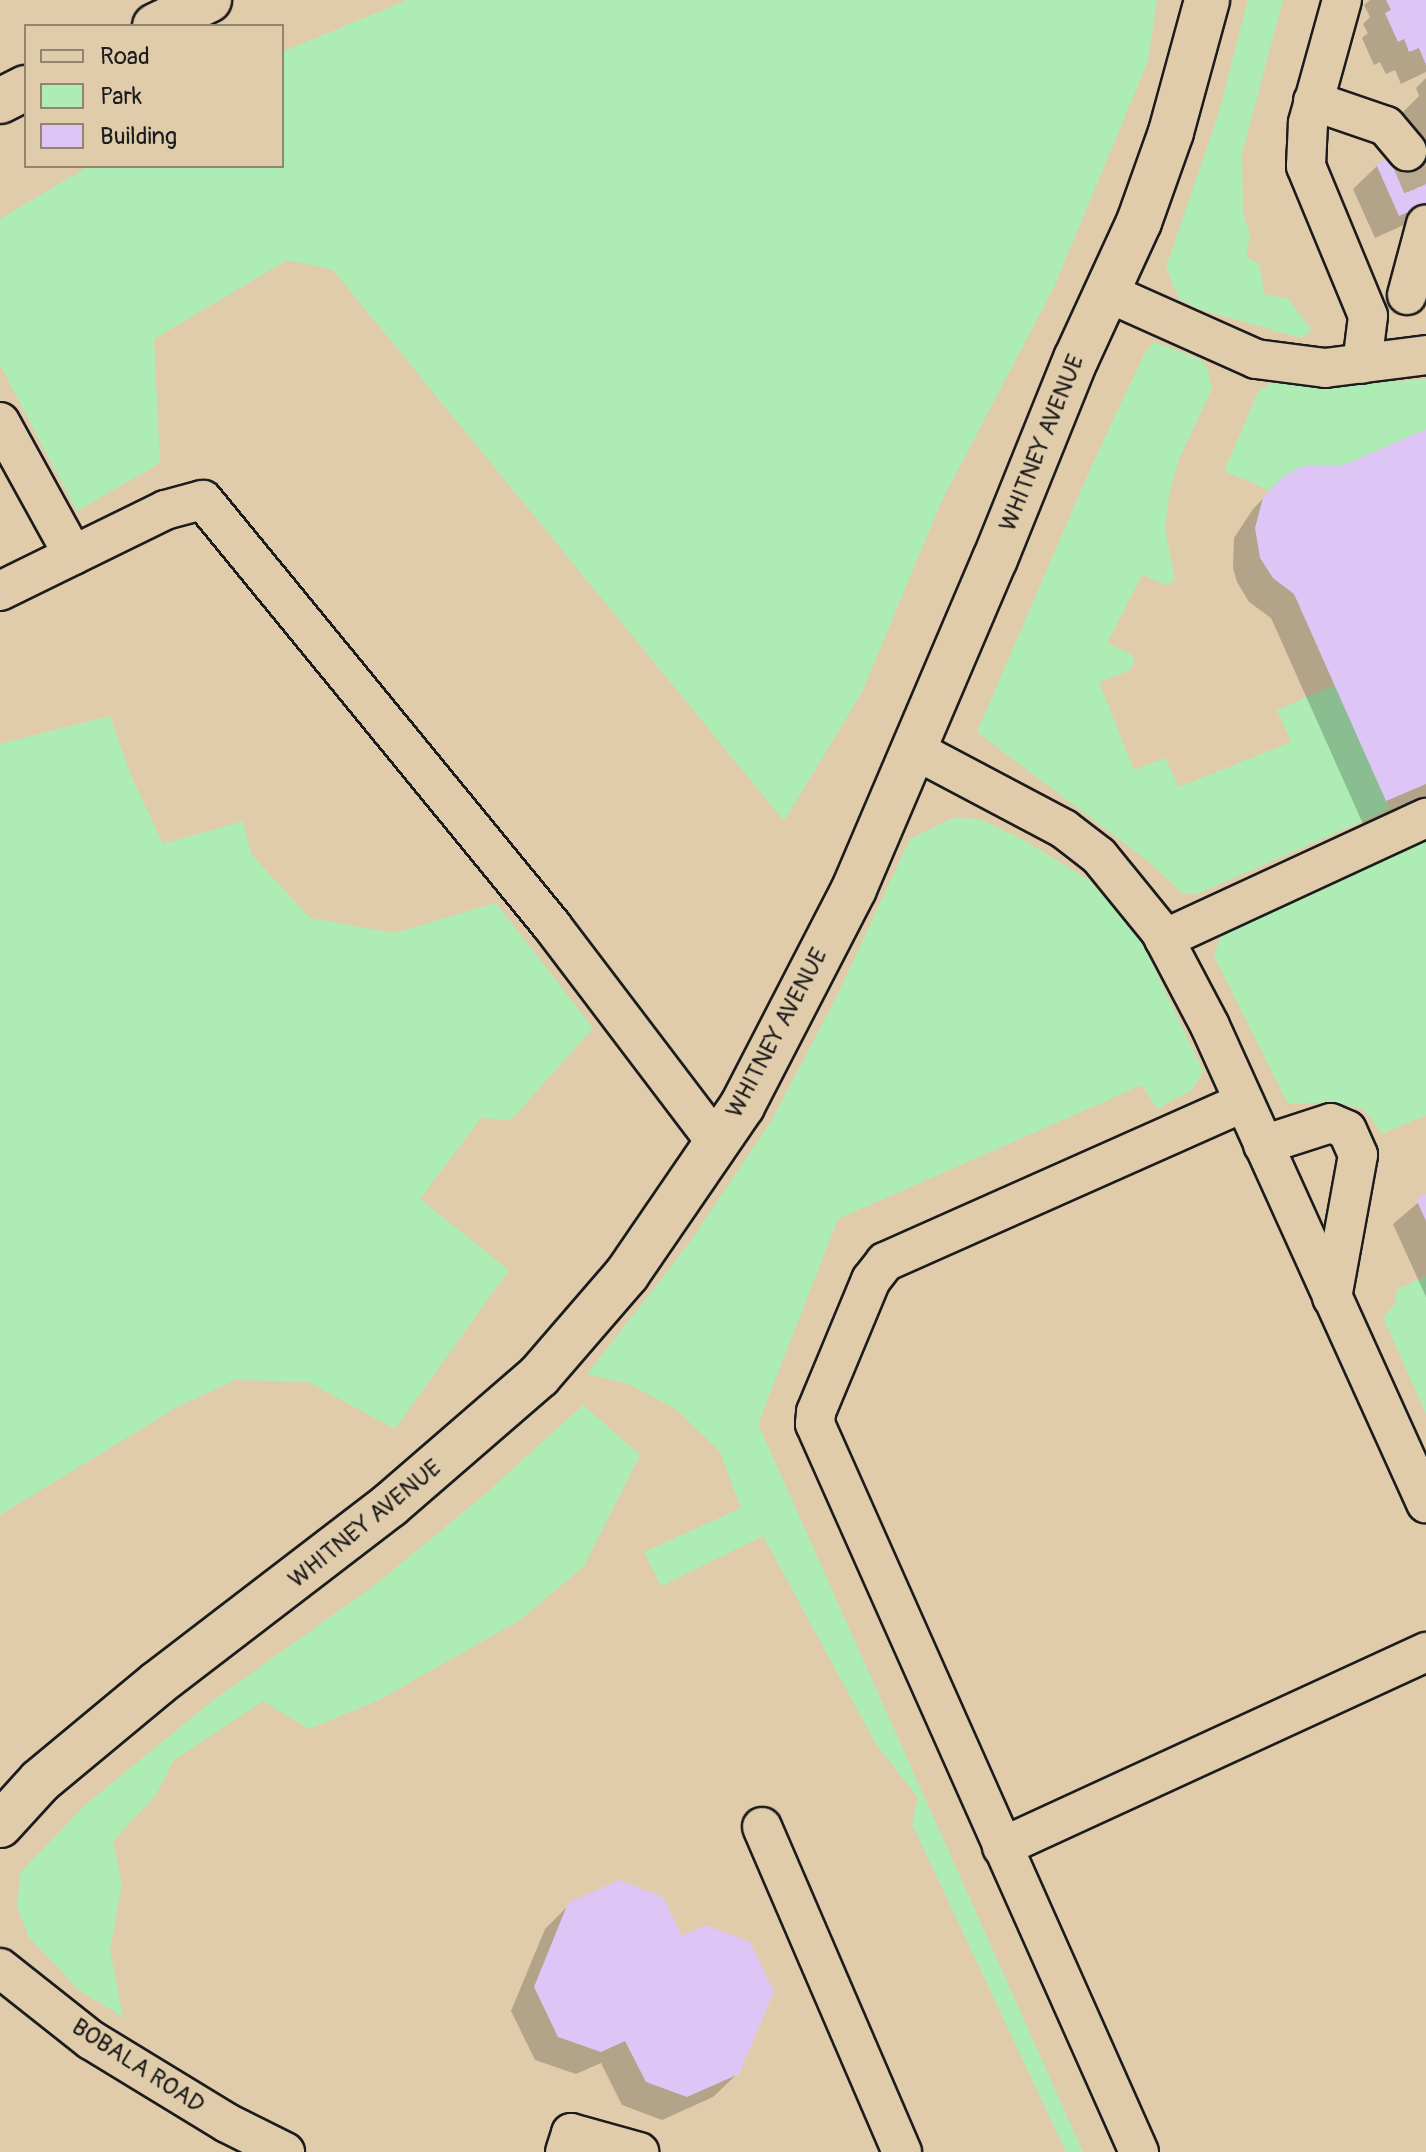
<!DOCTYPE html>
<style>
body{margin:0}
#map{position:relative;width:1426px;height:2152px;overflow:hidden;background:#e0ccaa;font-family:Pangolin,sans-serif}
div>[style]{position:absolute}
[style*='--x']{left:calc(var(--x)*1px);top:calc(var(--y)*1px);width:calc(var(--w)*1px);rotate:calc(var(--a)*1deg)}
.green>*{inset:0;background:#adedb5}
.shadow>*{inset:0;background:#0003}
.building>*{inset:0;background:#ddc5f5}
.minor-tunnel>*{height:38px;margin-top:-19px;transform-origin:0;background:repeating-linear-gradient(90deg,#b9a98e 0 38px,transparent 0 57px)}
.roads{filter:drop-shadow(2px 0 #1c1c1c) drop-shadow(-2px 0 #1c1c1c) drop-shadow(0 2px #1c1c1c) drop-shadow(0 -2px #1c1c1c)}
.minor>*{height:38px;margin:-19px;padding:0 19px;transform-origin:19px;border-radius:19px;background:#e0ccaa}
.major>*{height:44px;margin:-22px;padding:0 22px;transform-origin:22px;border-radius:22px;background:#e0ccaa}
.highway>*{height:44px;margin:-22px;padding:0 22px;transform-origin:22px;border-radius:22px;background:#e0ccaa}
span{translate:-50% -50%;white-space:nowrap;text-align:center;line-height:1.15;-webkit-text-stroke:6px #e0ccaa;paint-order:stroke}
.street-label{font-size:24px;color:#1c1c1c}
.legend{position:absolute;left:24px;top:24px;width:260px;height:144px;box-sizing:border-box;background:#e0ccaa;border:2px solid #928671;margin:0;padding:10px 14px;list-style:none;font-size:24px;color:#1c1c1c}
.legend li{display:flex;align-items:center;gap:16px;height:40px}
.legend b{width:40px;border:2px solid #928671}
</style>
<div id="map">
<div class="green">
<i style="clip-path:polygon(407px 0,1157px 0,1148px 61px,1054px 287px,942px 500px,862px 692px,784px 821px,333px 270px,287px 260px,154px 339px,160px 463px,77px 511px,0 365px,0 219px,89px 166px,282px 166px,282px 52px)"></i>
<i style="clip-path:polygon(1248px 0,1283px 0,1242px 154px,1243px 213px,1250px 234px,1246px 257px,1259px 264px,1265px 295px,1288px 298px,1312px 331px,1301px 338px,1199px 309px,1179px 299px,1166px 267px,1219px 112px)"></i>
<i style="clip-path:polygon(1154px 342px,1200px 359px,1207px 367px,1212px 389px,1179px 459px,1169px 496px,1165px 529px,1175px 580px,1167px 585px,1142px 575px,1107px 643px,1133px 655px,1134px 663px,1129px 671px,1099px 682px,1134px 770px,1165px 758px,1179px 787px,1291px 742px,1277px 710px,1335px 685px,1390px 809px,1197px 894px,1183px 894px,1148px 861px,977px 732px,1088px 474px,1144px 354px)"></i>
<i style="clip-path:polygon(1426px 379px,1426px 429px,1342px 466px,1306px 465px,1285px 475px,1269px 490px,1224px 471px,1259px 390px,1272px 383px,1356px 384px)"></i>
<i style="clip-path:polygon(110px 716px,131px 775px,163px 844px,243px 821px,251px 854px,310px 918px,394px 933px,496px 903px,593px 1028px,511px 1120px,481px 1118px,420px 1199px,509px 1270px,395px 1429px,308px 1382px,235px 1380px,179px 1406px,0 1515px,0 744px)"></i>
<i style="clip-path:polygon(953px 818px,980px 819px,1022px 839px,1089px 880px,1139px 936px,1203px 1071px,1192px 1090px,1157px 1109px,1142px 1085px,838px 1219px,758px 1424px,1083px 2152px,1066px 2152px,912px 1824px,918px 1798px,876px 1744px,763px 1536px,661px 1586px,644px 1552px,741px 1508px,720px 1452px,677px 1410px,629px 1384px,587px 1374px,687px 1246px,771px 1121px,836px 998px,910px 839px)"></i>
<i style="clip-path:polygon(1426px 837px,1426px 1115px,1382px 1134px,1364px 1109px,1333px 1102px,1288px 1104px,1214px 956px,1222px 932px)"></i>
<i style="clip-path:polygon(1426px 1276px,1426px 1414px,1383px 1317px,1395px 1304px,1397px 1289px)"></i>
<i style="clip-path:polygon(583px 1405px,640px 1455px,584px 1566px,520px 1620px,379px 1700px,309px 1729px,263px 1701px,174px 1760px,155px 1796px,113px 1841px,122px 1884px,110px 1950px,123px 2017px,79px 1990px,29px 1937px,17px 1907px,20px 1873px,85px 1805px,211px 1702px,375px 1585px,484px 1495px)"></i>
</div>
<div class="shadow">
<i style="clip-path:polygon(1370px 0,1426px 0,1426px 72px,1401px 84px,1395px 70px,1386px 74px,1380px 62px,1374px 65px,1362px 38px,1368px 33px,1363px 24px,1370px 17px,1364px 5px)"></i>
<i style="clip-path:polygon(1426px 78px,1426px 215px,1375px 238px,1353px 189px,1377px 166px,1411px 151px,1396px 119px,1419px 96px,1416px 88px)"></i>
<i style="clip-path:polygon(1426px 431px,1426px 796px,1363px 824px,1271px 618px,1249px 602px,1237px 582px,1233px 568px,1234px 538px,1253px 509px,1277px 484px,1343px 468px)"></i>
<i style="clip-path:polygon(1426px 1196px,1426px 1297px,1393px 1224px)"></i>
<i style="clip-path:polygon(569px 1905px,738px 2073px,713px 2097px,662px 2120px,622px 2105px,601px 2063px,576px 2074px,535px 2060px,511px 2011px,545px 1929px)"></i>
</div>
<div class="building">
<i style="clip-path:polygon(1386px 0,1426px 0,1426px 65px,1419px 48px,1409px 52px,1404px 39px,1398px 42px,1385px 13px,1391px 10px)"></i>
<i style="clip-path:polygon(1426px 142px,1426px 204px,1399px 216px,1376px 164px)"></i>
<i style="clip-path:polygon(1426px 429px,1426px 784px,1386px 801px,1294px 594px,1273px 578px,1260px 558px,1255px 528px,1263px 498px,1285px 475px,1306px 465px,1342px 466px)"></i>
<i style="clip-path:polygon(1426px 1194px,1426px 1221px,1416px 1199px)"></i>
<i style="clip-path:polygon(619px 1880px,663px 1897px,682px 1936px,706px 1925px,750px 1942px,774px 1992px,739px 2074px,687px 2097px,646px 2082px,625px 2041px,601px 2052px,558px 2037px,534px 1987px,568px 1903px)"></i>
</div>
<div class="minor-tunnel">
<i style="--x:1407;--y:151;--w:49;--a:67.1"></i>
</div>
<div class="roads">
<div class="minor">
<i style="--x:1342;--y:0;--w:128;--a:105.5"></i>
<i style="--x:1308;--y:123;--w:43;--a:92.7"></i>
<i style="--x:1306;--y:166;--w:162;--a:67.5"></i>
<i style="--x:1368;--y:316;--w:48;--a:97.1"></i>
<i style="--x:1313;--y:101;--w:77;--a:18.9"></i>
<i style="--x:1386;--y:126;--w:33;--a:50"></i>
<i style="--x:1106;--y:292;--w:164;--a:24.1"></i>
<i style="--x:1256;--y:359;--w:70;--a:7.4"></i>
<i style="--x:1325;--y:368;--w:102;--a:-7.3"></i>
<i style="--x:1407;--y:295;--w:73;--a:-75"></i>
<i style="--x:0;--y:422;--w:152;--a:61.2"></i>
<i style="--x:0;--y:591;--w:184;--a:-26.1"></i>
<i style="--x:165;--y:510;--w:39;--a:-15"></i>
<i style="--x:203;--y:500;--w:551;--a:50.67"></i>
<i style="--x:552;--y:926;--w:273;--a:52.8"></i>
<i style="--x:913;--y:749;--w:171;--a:27.9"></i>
<i style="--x:1064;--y:829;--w:44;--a:37.6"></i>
<i style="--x:1099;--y:856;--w:97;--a:50.9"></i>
<i style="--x:1160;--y:931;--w:107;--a:62.2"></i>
<i style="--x:1210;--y:1026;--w:524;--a:65.64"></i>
<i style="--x:1164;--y:939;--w:289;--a:-24.8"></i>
<i style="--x:1263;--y:1145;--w:71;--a:-17.9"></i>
<i style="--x:1331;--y:1123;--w:17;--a:24"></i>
<i style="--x:1347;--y:1130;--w:27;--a:66"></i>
<i style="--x:1358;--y:1155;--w:145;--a:100.3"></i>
<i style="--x:762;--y:1827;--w:354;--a:66.7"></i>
<i style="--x:1002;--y:1847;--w:467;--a:-24.7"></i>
<i style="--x:0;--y:1968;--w:116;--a:38.4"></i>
<i style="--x:91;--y:2040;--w:159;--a:31.4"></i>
<i style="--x:227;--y:2123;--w:65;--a:26.6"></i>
<i style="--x:565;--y:2152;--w:20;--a:-72"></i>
<i style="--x:571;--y:2133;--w:71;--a:15.6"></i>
<i style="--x:1139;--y:2152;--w:797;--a:-113.99"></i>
<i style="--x:815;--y:1424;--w:12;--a:-85"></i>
<i style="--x:816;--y:1412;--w:143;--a:-67.4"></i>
<i style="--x:871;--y:1280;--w:23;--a:-52"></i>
<i style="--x:885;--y:1262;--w:393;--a:-24"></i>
</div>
<div class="major">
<i style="--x:0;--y:1825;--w:59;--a:-47.7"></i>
<i style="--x:40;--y:1781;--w:153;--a:-39.7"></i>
<i style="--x:158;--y:1683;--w:292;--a:-37.5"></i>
<i style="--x:390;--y:1505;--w:197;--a:-40.9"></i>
<i style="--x:539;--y:1376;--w:135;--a:-49.2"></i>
<i style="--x:627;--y:1274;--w:204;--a:-55.6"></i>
<i style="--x:742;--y:1106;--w:244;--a:-62.7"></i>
<i style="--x:854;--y:889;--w:359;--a:-66.9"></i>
<i style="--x:995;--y:559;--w:216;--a:-68"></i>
<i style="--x:1076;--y:359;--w:151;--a:-65.3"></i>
<i style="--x:1139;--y:222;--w:96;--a:-70.4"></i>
<i style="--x:1171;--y:132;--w:137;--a:-74.7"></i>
</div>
<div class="highway">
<i style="--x:155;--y:26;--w:60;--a:-25.7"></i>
<i style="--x:0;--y:101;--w:29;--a:-27"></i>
</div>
</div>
<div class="street-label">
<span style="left:1042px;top:443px;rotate:-68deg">WHITNEY AVENUE</span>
<span style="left:777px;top:1033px;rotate:-62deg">WHITNEY AVENUE</span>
<span style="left:365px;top:1524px;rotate:-39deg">WHITNEY AVENUE</span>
<span style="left:138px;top:2066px;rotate:33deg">BOBALA ROAD</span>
</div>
<ul class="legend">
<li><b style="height:10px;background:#e0ccaa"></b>Road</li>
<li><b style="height:22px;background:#adedb5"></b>Park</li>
<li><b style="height:22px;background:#ddc5f5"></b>Building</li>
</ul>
</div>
